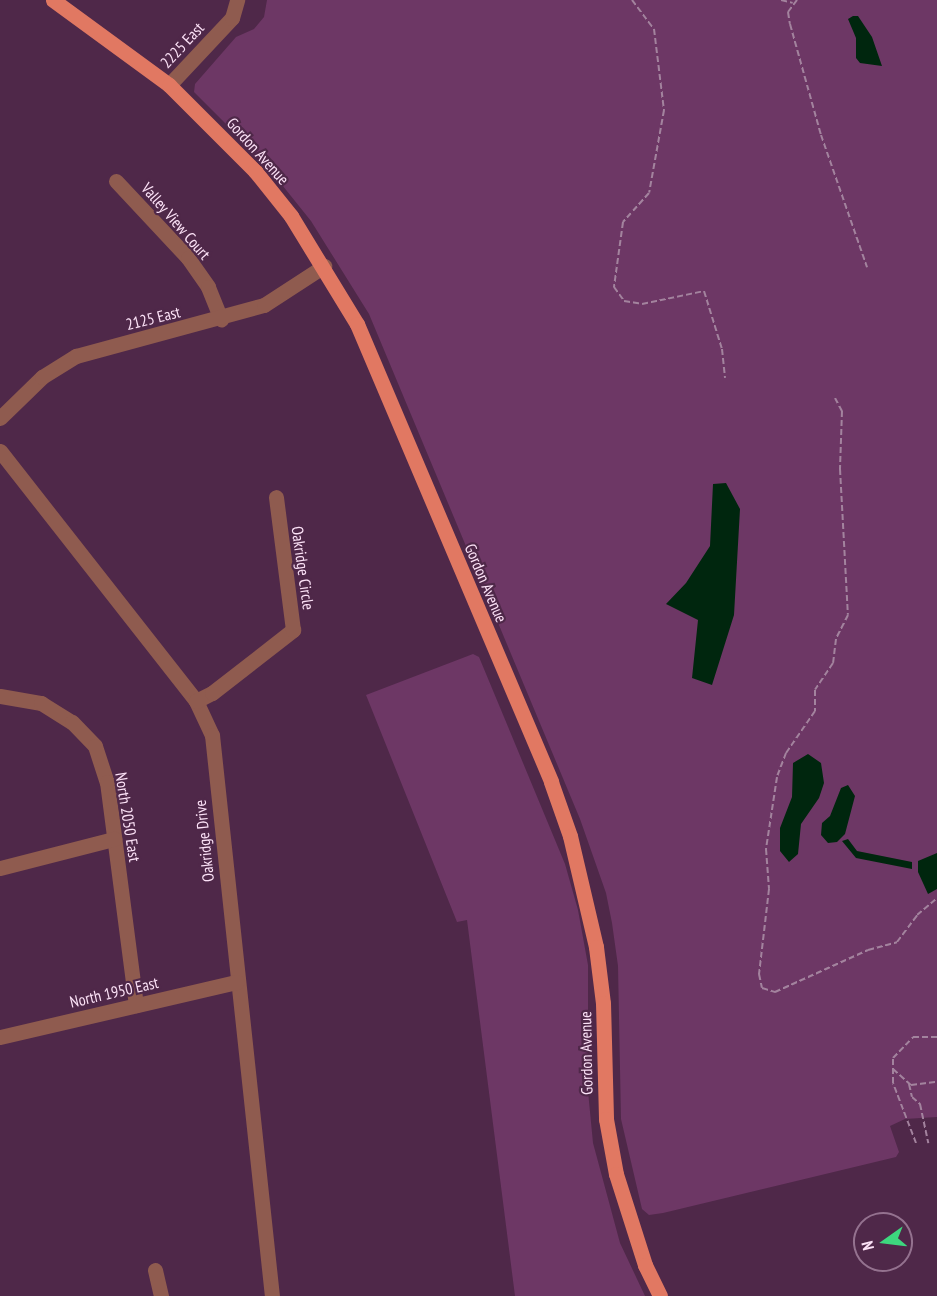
<!DOCTYPE html>
<style>
body{margin:0}
#map{position:relative;width:937px;height:1296px;overflow:hidden;background:#4f2849;font-family:"PT Sans Narrow",sans-serif}
div>[style]{position:absolute}
[style*='--x']{left:calc(var(--x)*1px);top:calc(var(--y)*1px);width:calc(var(--w)*1px);rotate:calc(var(--a)*1deg)}
.green>*{inset:0;background:#6d3765}
.water>*{inset:0;background:#00260e}
.path>*{height:2px;margin-top:-1px;transform-origin:0;background:repeating-linear-gradient(90deg,#a3839e 0 6px,transparent 0 9px)}
.minor>*{height:15px;margin:-7.5px;padding:0 7.5px;transform-origin:7.5px;border-radius:7.5px;background:#8f5b4f}
.major>*{height:15px;margin:-7.5px;padding:0 7.5px;transform-origin:7.5px;border-radius:7.5px;background:#e17862}
span{translate:-50% -50%;white-space:nowrap;text-align:center;line-height:1.15;-webkit-text-stroke:4.5px #4f2849;paint-order:stroke}
.street-label{font-size:16px;color:#fce2f7}
.north{position:absolute;left:853px;top:1212px;width:60px;height:60px;box-sizing:border-box;background:#4f2849;border:2px solid #94728f;border-radius:50%;rotate:256deg;font-size:16px;font-weight:700;line-height:24px;text-align:center;color:#fce2f7}
.north::after{content:'';display:block;margin:auto;width:21px;height:27px;background:#3dd77e;clip-path:polygon(50% 0,100% 100%,50% 72%,0 100%)}
</style>
<div id="map">
<div class="green">
<i style="clip-path:polygon(267px 0,937px 0,937px 1117px,905px 1119px,890px 1126px,899px 1152px,896px 1157px,663px 1213px,649px 1215px,642px 1209px,621px 1119px,618px 966px,612px 923px,606px 893px,580px 819px,369px 314px,311px 221px,262px 160px,194px 92px,195px 84px,236px 37px,254px 29px,264px 17px)"></i>
<i style="clip-path:polygon(473px 654px,479px 657px,565px 864px,578px 910px,588px 965px,588px 1091px,593px 1143px,620px 1243px,645px 1296px,515px 1296px,467px 920px,457px 922px,366px 695px)"></i>
</div>
<div class="water">
<i style="clip-path:polygon(853px 16px,858px 16px,872px 37px,882px 66px,860px 63px,856px 58px,856px 38px,848px 19px)"></i>
<i style="clip-path:polygon(726px 483px,740px 509px,734px 615px,712px 685px,692px 678px,698px 620px,666px 604px,686px 583px,710px 546px,713px 484px)"></i>
<i style="clip-path:polygon(808px 754px,821px 763px,824px 783px,819px 798px,801px 824px,798px 854px,789px 862px,780px 851px,780px 828px,792px 797px,793px 763px)"></i>
<i style="clip-path:polygon(848px 785px,855px 796px,845px 834px,837px 842px,828px 843px,821px 835px,822px 823px,830px 816px,841px 788px)"></i>
<i style="clip-path:polygon(848px 839px,857px 851px,912px 862px,912px 869px,856px 858px,842px 841px)"></i>
<i style="clip-path:polygon(937px 853px,937px 889px,928px 894px,918px 872px,918px 861px)"></i>
</div>
<div class="path">
<i style="--x:632;--y:0;--w:36;--a:53"></i>
<i style="--x:654;--y:29;--w:82;--a:83"></i>
<i style="--x:664;--y:110;--w:84;--a:100.2"></i>
<i style="--x:649;--y:193;--w:39;--a:132"></i>
<i style="--x:623;--y:222;--w:66;--a:97.9"></i>
<i style="--x:614;--y:287;--w:17;--a:54"></i>
<i style="--x:624;--y:301;--w:18;--a:9"></i>
<i style="--x:642;--y:304;--w:63;--a:-11.8"></i>
<i style="--x:704;--y:291;--w:61;--a:72.8"></i>
<i style="--x:722;--y:349;--w:29;--a:84"></i>
<i style="--x:781;--y:0;--w:12;--a:14"></i>
<i style="--x:797;--y:0;--w:15;--a:127"></i>
<i style="--x:788;--y:12;--w:12;--a:81"></i>
<i style="--x:790;--y:24;--w:115;--a:74.4"></i>
<i style="--x:821;--y:135;--w:140;--a:70.8"></i>
<i style="--x:835;--y:398;--w:15;--a:62"></i>
<i style="--x:842;--y:411;--w:58;--a:92"></i>
<i style="--x:840;--y:469;--w:146;--a:86.9"></i>
<i style="--x:848;--y:615;--w:27;--a:117"></i>
<i style="--x:836;--y:639;--w:24;--a:97"></i>
<i style="--x:833;--y:663;--w:32;--a:124"></i>
<i style="--x:815;--y:690;--w:21;--a:90"></i>
<i style="--x:815;--y:711;--w:51;--a:124.6"></i>
<i style="--x:786;--y:753;--w:26;--a:111"></i>
<i style="--x:777;--y:777;--w:73;--a:98.7"></i>
<i style="--x:766;--y:849;--w:40;--a:85.7"></i>
<i style="--x:769;--y:889;--w:86;--a:96.7"></i>
<i style="--x:759;--y:974;--w:14;--a:78"></i>
<i style="--x:762;--y:988;--w:14;--a:17"></i>
<i style="--x:775;--y:992;--w:102;--a:-24.3"></i>
<i style="--x:868;--y:950;--w:30;--a:-15"></i>
<i style="--x:897;--y:942;--w:34;--a:-53"></i>
<i style="--x:917;--y:915;--w:26;--a:-40"></i>
<i style="--x:893;--y:1069;--w:24;--a:42"></i>
<i style="--x:911;--y:1085;--w:26;--a:-7"></i>
<i style="--x:909;--y:1084;--w:13;--a:77"></i>
<i style="--x:912;--y:1097;--w:11;--a:41"></i>
<i style="--x:920;--y:1104;--w:40;--a:78"></i>
<i style="--x:916;--y:1143;--w:64;--a:-111"></i>
<i style="--x:893;--y:1083;--w:25;--a:-90"></i>
<i style="--x:893;--y:1058;--w:29;--a:-46"></i>
<i style="--x:913;--y:1037;--w:24;--a:0"></i>
</div>
<div class="minor">
<i style="--x:169;--y:85;--w:92;--a:-46.8"></i>
<i style="--x:232;--y:18;--w:19;--a:-74"></i>
<i style="--x:116;--y:181;--w:105;--a:46.9"></i>
<i style="--x:188;--y:258;--w:35;--a:55"></i>
<i style="--x:208;--y:287;--w:35;--a:68"></i>
<i style="--x:0;--y:418;--w:59;--a:-44.3"></i>
<i style="--x:42;--y:377;--w:40;--a:-32"></i>
<i style="--x:76;--y:356;--w:195;--a:-15.2"></i>
<i style="--x:264;--y:305;--w:72;--a:-33"></i>
<i style="--x:0;--y:451;--w:318;--a:51.9"></i>
<i style="--x:196;--y:701;--w:38;--a:65"></i>
<i style="--x:212;--y:735;--w:564;--a:83.9"></i>
<i style="--x:0;--y:696;--w:42;--a:9.7"></i>
<i style="--x:41;--y:703;--w:36;--a:32"></i>
<i style="--x:72;--y:722;--w:33;--a:46"></i>
<i style="--x:95;--y:746;--w:38;--a:72"></i>
<i style="--x:107;--y:782;--w:225;--a:82.6"></i>
<i style="--x:196;--y:701;--w:18;--a:-27"></i>
<i style="--x:212;--y:693;--w:103;--a:-37.9"></i>
<i style="--x:293;--y:630;--w:134;--a:-97.3"></i>
<i style="--x:0;--y:868;--w:118;--a:-14.3"></i>
<i style="--x:0;--y:1037;--w:243;--a:-13.1"></i>
<i style="--x:155;--y:1270;--w:27;--a:77"></i>
</div>
<div class="major">
<i style="--x:53;--y:0;--w:144;--a:36.2"></i>
<i style="--x:169;--y:85;--w:122;--a:45"></i>
<i style="--x:255;--y:171;--w:58;--a:51.3"></i>
<i style="--x:291;--y:216;--w:127;--a:58.6"></i>
<i style="--x:357;--y:324;--w:497;--a:67"></i>
<i style="--x:551;--y:782;--w:57;--a:70.6"></i>
<i style="--x:570;--y:836;--w:114;--a:76.8"></i>
<i style="--x:596;--y:947;--w:56;--a:82.9"></i>
<i style="--x:603;--y:1003;--w:116;--a:88.5"></i>
<i style="--x:606;--y:1119;--w:56;--a:79.7"></i>
<i style="--x:616;--y:1174;--w:96;--a:72.3"></i>
<i style="--x:645;--y:1265;--w:34;--a:64"></i>
</div>
<div class="street-label">
<span style="left:182px;top:45px;rotate:-47deg">2225 East</span>
<span style="left:258px;top:151px;rotate:48deg">Gordon Avenue</span>
<span style="left:176px;top:221px;rotate:49deg">Valley View Court</span>
<span style="left:153px;top:318px;rotate:-14deg">2125 East</span>
<span style="left:303px;top:568px;rotate:82deg">Oakridge Circle</span>
<span style="left:486px;top:583px;rotate:67deg">Gordon Avenue</span>
<span style="left:128px;top:817px;rotate:81deg">North 2050 East</span>
<span style="left:204px;top:841px;rotate:-96deg">Oakridge Drive</span>
<span style="left:114px;top:992px;rotate:-13deg">North 1950 East</span>
<span style="left:586px;top:1053px;rotate:-91deg">Gordon Avenue</span>
</div>
<div class="north">N</div>
</div>
